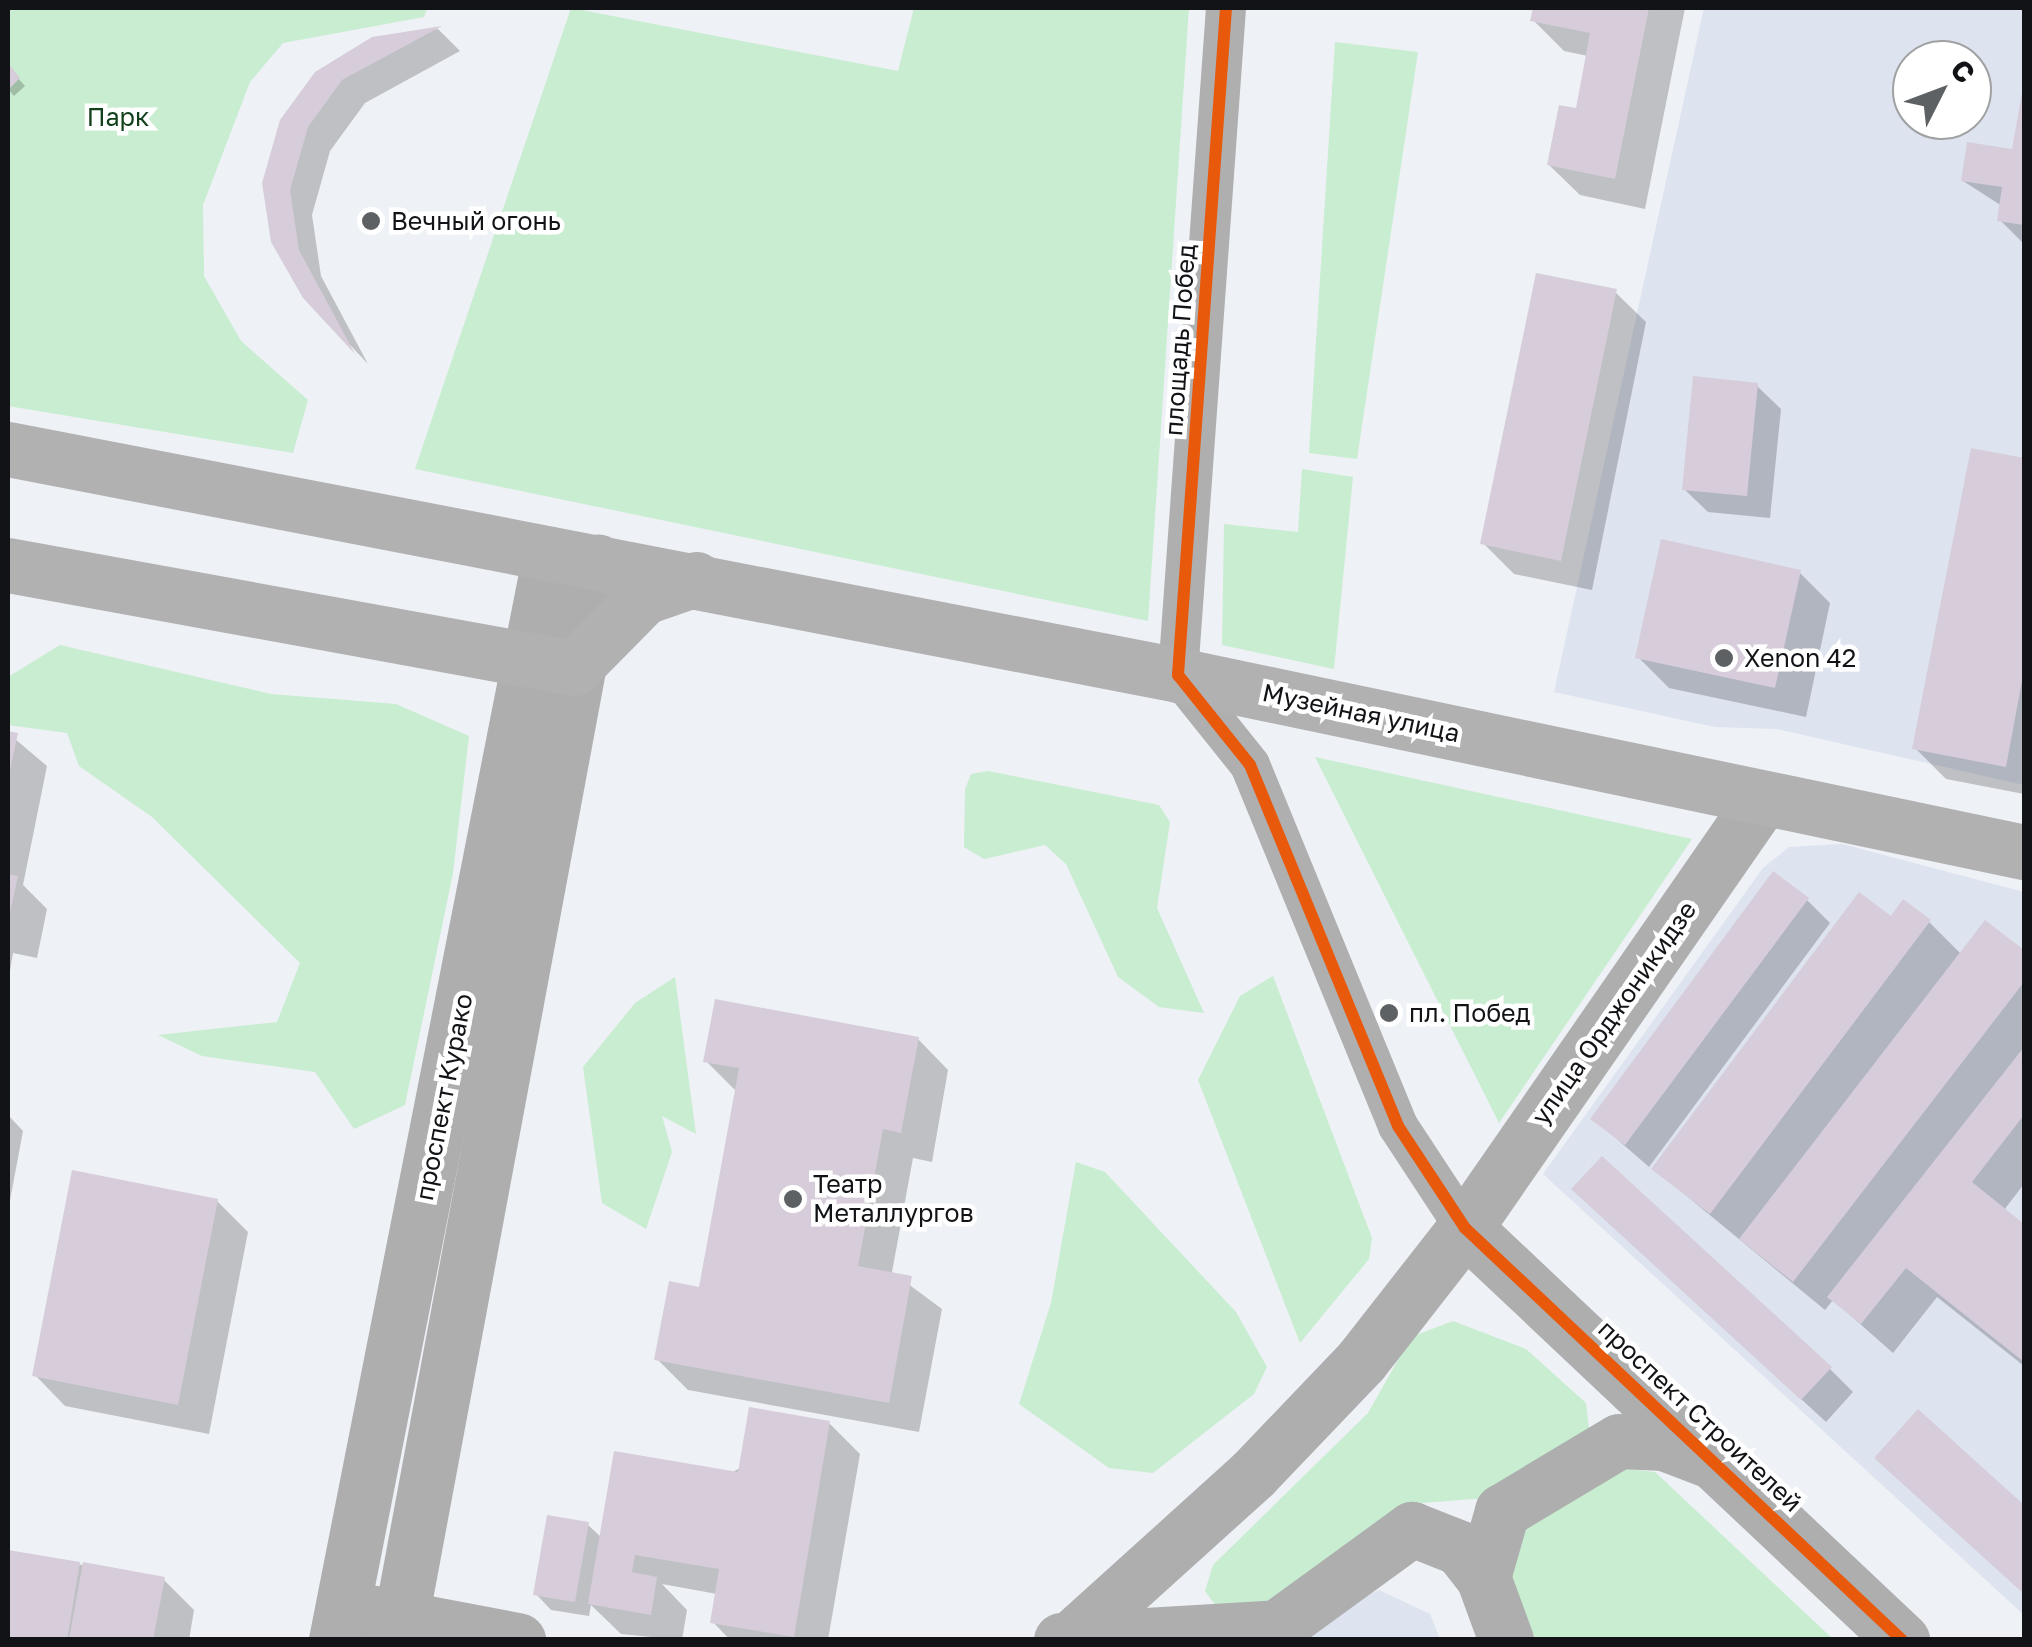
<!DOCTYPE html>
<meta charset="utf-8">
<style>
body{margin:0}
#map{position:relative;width:2032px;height:1647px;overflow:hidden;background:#eef1f6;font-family:"Golos Text",sans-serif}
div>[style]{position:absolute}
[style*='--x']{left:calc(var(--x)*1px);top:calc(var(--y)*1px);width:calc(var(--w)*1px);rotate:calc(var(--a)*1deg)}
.built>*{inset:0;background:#dde3ef}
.green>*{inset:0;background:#c8edd0}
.shadow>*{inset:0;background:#0003}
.building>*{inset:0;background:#d7cdda}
.street>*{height:40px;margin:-20px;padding:0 20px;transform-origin:20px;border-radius:20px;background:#afafaf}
.secondary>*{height:55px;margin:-27.5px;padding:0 27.5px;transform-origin:27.5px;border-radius:27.5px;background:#aeaeaf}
.primary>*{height:55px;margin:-27.5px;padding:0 27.5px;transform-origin:27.5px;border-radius:27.5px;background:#b2b1b2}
.cycleway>*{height:12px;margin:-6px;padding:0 6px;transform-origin:6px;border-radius:6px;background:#e8590c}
.dots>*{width:28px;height:28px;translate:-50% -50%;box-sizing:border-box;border:5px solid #fff;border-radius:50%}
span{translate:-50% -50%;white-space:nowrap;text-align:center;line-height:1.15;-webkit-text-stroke:9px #fff;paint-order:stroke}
.park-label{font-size:25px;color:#12401c}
.poi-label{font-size:25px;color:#111316}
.left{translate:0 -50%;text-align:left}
.street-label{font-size:25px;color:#111316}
.frame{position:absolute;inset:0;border:10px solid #111316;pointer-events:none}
.north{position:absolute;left:1892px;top:40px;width:100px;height:100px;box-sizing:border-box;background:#fff;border:2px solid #a0a1a2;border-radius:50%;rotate:48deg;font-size:28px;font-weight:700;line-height:40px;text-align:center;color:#111316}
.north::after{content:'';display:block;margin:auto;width:35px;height:45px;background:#5e6164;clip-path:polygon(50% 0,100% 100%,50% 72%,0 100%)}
</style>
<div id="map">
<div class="built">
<i style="clip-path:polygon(evenodd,1704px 8px,2024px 8px,2024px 785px,1777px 729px,1715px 727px,1554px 692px,1704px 8px,1912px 60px,1972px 60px,1972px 120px,1912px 120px,1912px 60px)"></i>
<i style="clip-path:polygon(1842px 844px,2024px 892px,2024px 1615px,1543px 1174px,1763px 868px,1789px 847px)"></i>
<i style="clip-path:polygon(1379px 1590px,1430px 1614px,1440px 1639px,1296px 1640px,1326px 1613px)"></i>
</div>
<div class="green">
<i style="clip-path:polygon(8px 8px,427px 8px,424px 17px,283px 43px,250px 82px,203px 205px,204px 276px,241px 341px,308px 400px,293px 453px,8px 406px)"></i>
<i style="clip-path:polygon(571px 8px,898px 71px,914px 8px,1189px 8px,1148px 621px,415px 469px)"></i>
<i style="clip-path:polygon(1335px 42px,1418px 52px,1357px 459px,1309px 453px)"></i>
<i style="clip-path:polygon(1302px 469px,1353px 477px,1334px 669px,1222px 645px,1224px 524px,1298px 532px)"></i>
<i style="clip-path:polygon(60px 645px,271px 694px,396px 704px,469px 736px,453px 873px,405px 1105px,354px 1129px,315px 1072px,202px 1056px,158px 1035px,277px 1022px,300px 963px,152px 817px,79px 766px,67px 733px,8px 725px,8px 677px)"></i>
<i style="clip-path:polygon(1315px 757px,1692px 839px,1499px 1123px)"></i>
<i style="clip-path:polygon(988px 771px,1159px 805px,1170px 822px,1157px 908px,1204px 1013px,1159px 1007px,1118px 977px,1066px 864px,1045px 845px,984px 859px,964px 847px,965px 789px,971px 774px)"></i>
<i style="clip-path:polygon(1273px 976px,1372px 1238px,1369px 1259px,1300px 1343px,1198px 1080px,1240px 996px)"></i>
<i style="clip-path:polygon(675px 977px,696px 1134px,662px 1116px,672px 1152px,646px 1229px,602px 1203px,583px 1067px,635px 1003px)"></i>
<i style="clip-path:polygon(1076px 1162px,1105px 1172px,1236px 1312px,1267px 1367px,1254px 1394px,1153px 1473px,1109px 1468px,1019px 1404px,1051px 1303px)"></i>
<i style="clip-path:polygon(1453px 1321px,1526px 1349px,1586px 1403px,1590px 1436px,1487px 1498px,1408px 1504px,1272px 1609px,1219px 1610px,1205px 1591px,1213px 1565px,1368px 1413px,1411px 1337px)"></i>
<i style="clip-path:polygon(1609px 1467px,1655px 1472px,1833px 1639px,1528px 1639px,1509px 1587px,1522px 1528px)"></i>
</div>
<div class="shadow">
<i style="clip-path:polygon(1536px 8px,1685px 8px,1645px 209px,1580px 195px,1549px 165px,1577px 111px,1588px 56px,1564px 51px,1533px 20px)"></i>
<i style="clip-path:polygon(438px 29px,460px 51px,365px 103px,330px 151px,312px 215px,321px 276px,368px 364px,305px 297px,273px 242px,282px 121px,373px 39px)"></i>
<i style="clip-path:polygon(8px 67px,25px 86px,14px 96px,8px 89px)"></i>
<i style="clip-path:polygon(2024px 83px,2024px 244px,2000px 220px,2002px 206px,1963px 181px,2014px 152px)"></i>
<i style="clip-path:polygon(1615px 292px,1646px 322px,1592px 590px,1514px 574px,1483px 543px)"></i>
<i style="clip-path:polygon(1757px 386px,1781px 409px,1770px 518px,1708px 512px,1684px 489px)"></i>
<i style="clip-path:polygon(1973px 451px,2024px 461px,2024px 794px,1946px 779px,1915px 748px)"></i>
<i style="clip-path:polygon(1799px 572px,1830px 603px,1806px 717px,1669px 688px,1638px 657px)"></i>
<i style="clip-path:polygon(8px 733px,47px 766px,23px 885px,47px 909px,37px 958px,13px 953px,8px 983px)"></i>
<i style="clip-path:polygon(1807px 900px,1830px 923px,1649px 1167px,1594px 1119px)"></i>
<i style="clip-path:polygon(1892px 919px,1929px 922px,1961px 954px,1985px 923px,2024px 954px,2024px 1184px,2004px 1210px,2024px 1227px,2024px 1366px,1937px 1297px,1893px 1353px,1833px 1300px,1825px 1310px,1654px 1169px)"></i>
<i style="clip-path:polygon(918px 1039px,948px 1070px,932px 1162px,913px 1158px,892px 1272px,942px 1309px,919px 1432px,688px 1390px,657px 1359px,701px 1290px,737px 1092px,706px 1061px)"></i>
<i style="clip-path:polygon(8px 1115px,23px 1131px,8px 1211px)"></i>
<i style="clip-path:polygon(217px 1201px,248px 1232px,209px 1434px,65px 1406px,35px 1375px)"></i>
<i style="clip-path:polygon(1598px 1212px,1830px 1369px,1853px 1392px,1826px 1422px)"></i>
<i style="clip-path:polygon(829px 1423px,860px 1454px,828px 1640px,730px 1640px,713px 1622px,717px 1594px,662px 1584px,687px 1610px,682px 1640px,621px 1634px,591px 1605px,589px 1616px,551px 1610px,536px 1594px,587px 1524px,602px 1538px)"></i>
<i style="clip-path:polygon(8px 1552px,163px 1579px,194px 1610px,189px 1640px,8px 1640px)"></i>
</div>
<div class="building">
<i style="clip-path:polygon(1533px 8px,1649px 8px,1615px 179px,1547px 165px,1559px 105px,1576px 108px,1590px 33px,1530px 21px)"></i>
<i style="clip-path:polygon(442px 26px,342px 80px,308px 127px,290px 190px,299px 250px,355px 354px,303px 298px,271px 242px,262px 183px,280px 120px,315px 72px,372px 37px)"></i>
<i style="clip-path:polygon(8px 63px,20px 78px,8px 90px)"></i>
<i style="clip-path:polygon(2024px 81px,2024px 225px,1997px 221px,2002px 187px,1961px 181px,1967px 142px,2012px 149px)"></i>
<i style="clip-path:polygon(1536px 273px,1617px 289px,1561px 561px,1480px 544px)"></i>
<i style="clip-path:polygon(1693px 376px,1758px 383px,1747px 496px,1682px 490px)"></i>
<i style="clip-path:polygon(1971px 448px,2024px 458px,2024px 670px,2006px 767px,1912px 749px)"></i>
<i style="clip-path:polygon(1661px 539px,1801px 570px,1775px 688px,1635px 658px)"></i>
<i style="clip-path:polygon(8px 731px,18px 733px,9px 775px,8px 775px)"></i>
<i style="clip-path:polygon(1773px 871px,1809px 898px,1625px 1145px,1590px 1119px)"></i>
<i style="clip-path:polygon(8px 874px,18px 876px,9px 917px,8px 917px)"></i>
<i style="clip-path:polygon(1859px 892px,1891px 916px,1903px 899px,1931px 920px,1710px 1214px,1651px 1169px)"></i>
<i style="clip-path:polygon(1985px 920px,2024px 950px,2024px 982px,1793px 1282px,1739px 1239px)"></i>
<i style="clip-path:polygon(715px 999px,919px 1037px,901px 1133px,883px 1129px,858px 1266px,912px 1276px,889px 1403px,654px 1360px,669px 1281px,699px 1287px,739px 1068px,703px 1062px)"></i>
<i style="clip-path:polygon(2024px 1047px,2024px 1115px,1972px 1182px,2024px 1224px,2024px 1362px,1906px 1268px,1861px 1324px,1827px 1297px)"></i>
<i style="clip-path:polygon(1602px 1156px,1832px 1367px,1801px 1400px,1571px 1189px)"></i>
<i style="clip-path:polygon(72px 1170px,218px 1199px,178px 1405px,32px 1376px)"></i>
<i style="clip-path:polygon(749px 1407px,830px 1421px,794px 1637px,710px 1623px,719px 1569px,635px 1555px,632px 1572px,657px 1577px,651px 1615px,588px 1604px,614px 1451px,738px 1472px)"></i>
<i style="clip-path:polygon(1918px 1409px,2024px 1505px,2024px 1594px,1874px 1458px)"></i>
<i style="clip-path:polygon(547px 1515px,589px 1522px,575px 1602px,533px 1595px)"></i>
<i style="clip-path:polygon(8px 1550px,80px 1562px,67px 1640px,8px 1640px)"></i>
<i style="clip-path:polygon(83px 1562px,165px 1577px,153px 1640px,69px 1640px)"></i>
</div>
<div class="street">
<i style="--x:1226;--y:8;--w:669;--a:94.12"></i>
<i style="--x:1178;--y:675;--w:115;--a:51.3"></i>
<i style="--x:1250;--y:765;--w:390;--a:67.7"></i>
<i style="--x:1398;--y:1126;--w:122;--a:56.7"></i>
</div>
<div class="secondary">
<i style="--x:1465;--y:1228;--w:601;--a:43.31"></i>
<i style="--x:364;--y:1611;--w:157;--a:10.7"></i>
<i style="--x:1076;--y:1634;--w:239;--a:-42.1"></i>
<i style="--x:1253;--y:1474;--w:156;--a:-46.3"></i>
<i style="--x:1361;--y:1361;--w:169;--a:-52"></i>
<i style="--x:1465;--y:1228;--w:523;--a:-55.28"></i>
<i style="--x:336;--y:1640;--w:1107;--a:-78.85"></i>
<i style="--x:397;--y:1640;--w:1097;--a:-79.44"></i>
<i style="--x:1061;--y:1640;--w:216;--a:-3.4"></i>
<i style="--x:1277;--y:1627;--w:167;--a:-36"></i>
<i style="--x:1412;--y:1529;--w:52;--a:21.6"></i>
<i style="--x:1460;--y:1548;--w:37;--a:52"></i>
<i style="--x:1506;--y:1640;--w:67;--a:-110.1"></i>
<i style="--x:1483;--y:1577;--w:69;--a:-73.9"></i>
<i style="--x:1502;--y:1511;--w:136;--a:-30.9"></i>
<i style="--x:1619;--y:1441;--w:45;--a:2.5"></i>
<i style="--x:1664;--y:1443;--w:47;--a:21.1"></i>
</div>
<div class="primary">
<i style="--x:8;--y:449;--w:1192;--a:10.93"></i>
<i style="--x:1178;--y:675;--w:864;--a:11.82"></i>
<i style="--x:8;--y:565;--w:575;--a:10.31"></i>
<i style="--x:574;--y:668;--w:100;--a:-45.4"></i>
<i style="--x:644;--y:597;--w:55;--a:-19.1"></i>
</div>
<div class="cycleway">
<i style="--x:1226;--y:8;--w:669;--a:94.12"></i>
<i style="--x:1178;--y:675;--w:115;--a:51.3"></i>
<i style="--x:1250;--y:765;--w:390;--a:67.7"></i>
<i style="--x:1398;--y:1126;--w:122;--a:56.7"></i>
<i style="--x:1465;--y:1228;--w:601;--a:43.31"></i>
</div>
<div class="dots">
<i style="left:371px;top:221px;background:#5e6164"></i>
<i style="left:1724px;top:658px;background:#5e6164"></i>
<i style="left:1389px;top:1013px;background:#5e6164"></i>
<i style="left:793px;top:1199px;background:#5e6164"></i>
</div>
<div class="park-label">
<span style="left:118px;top:117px">Парк</span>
</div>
<div class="poi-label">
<span class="left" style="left:391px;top:221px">Вечный огонь</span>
<span class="left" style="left:1744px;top:658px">Xenon 42</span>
<span class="left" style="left:1409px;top:1013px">пл. Побед</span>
<span class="left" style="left:813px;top:1199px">Театр<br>Металлургов</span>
</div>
<div class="street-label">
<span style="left:1180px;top:340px;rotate:-86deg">площадь Побед</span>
<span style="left:1361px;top:713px;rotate:12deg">Музейная улица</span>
<span style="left:1614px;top:1013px;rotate:-55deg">улица Орджоникидзе</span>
<span style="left:444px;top:1097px;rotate:-79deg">проспект Курако</span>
<span style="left:1700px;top:1416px;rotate:43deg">проспект Строителей</span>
</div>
<div class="frame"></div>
<div class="north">С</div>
</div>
